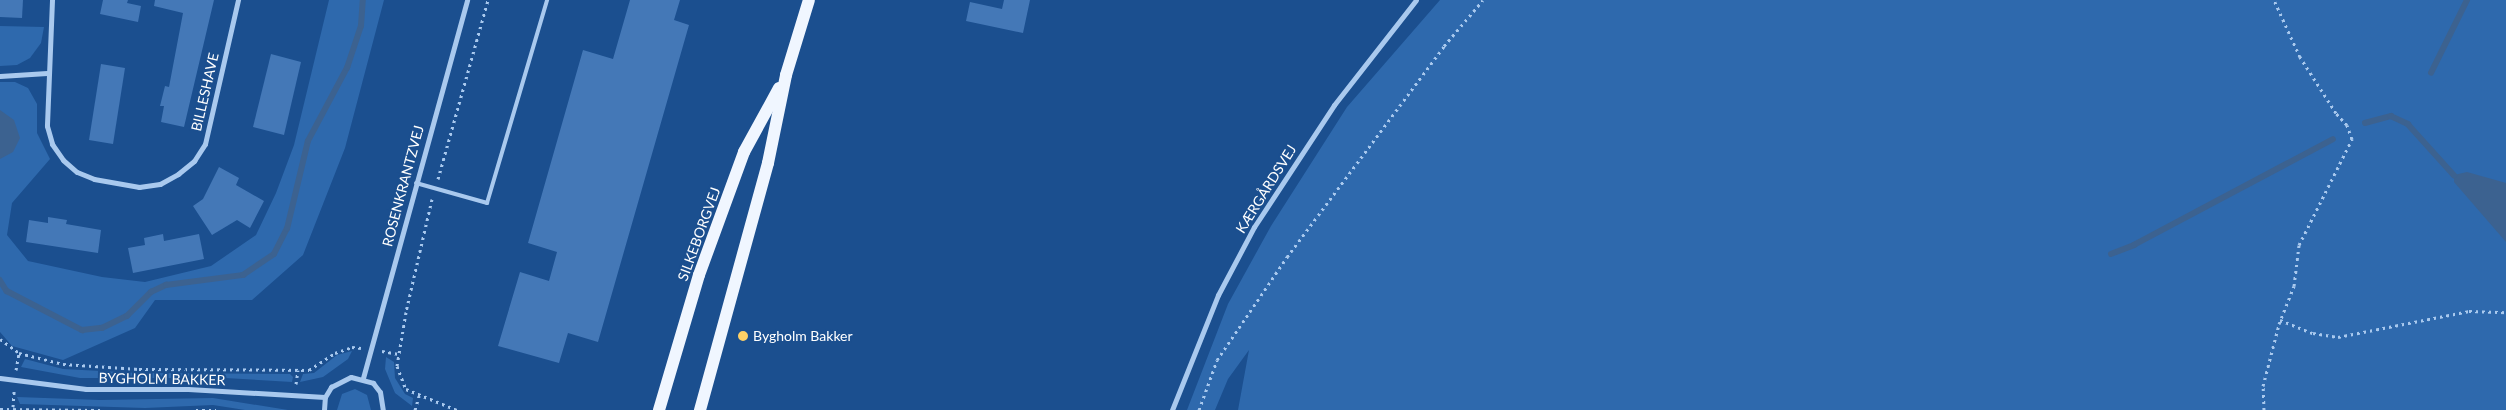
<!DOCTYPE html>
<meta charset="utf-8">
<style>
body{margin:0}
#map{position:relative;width:2506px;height:410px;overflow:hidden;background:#1b4f8f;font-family:Lato,sans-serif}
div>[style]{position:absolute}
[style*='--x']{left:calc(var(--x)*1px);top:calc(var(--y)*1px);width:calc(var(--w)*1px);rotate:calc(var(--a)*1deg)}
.green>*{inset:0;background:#2e69ad}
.water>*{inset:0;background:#3c6290}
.stream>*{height:5.5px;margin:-2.75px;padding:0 2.75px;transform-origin:2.75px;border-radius:2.75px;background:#3c6290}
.building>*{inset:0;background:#4478b7}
.path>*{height:3px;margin-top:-1.5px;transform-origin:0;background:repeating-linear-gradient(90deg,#a9c9ee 0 2.5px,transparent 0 6.5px)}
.service>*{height:4px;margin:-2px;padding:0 2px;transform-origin:2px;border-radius:2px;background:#a9c9ee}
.minor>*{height:5px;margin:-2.5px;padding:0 2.5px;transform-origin:2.5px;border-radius:2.5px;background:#a9c9ee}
.primary>*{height:12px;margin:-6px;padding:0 6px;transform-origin:6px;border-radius:6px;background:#f0f6ff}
.dots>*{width:14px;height:14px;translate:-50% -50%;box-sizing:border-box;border:2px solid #1b4f8f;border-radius:50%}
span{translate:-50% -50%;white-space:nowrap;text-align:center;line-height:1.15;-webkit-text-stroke:4px #1b4f8f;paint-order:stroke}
.street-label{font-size:14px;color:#fff}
.poi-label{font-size:14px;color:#fff}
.left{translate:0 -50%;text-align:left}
</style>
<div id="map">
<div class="green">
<i style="clip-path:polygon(329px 0,384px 0,345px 148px,303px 255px,252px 300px,155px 300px,135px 328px,63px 360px,12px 346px,0 332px,0 82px,15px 82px,28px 88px,37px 104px,37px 133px,50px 159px,12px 203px,7px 235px,28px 261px,102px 277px,145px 282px,211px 266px,256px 235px,276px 193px,294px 145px)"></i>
<i style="clip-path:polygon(1440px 0,2506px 0,2506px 410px,1238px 410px,1249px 350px,1228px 379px,1215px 410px,1187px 410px,1228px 304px,1271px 226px,1347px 107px)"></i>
<i style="clip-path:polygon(0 26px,44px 27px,41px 43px,30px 58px,17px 65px,0 66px)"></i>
<i style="clip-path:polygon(352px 351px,348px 359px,323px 377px,300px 382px,303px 374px,314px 373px,337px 355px)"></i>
<i style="clip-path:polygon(386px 357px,394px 362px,395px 378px,405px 394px,413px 398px,412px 406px,395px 393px,385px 369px)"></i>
<i style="clip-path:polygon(25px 359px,63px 369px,139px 373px,290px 374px,293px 377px,292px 382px,225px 378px,80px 378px,21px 367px)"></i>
<i style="clip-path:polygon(355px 389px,367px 395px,371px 410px,337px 410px,342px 394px)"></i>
<i style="clip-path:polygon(17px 397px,100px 400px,213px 398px,288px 410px,245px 410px,213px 405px,145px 408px,20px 404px)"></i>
</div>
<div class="water">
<i style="clip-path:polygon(0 110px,14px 120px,20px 138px,13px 152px,0 159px)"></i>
<i style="clip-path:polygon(2467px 172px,2506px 183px,2506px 242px,2454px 182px,2454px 175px)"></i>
</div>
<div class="stream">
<i style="--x:2431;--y:73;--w:81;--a:-63.7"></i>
<i style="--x:2365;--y:123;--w:27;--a:-15"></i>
<i style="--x:2391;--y:116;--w:19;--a:25"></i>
<i style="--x:2408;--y:124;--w:69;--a:48"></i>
<i style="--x:2111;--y:254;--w:25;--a:-21"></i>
<i style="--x:2134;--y:245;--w:225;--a:-28"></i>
<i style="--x:0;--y:280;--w:13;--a:58"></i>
<i style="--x:7;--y:291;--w:85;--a:27.5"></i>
<i style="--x:82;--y:330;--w:20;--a:-6"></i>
<i style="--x:102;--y:328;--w:28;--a:-26"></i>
<i style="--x:127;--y:316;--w:34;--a:-45"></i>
<i style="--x:151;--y:292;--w:17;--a:-25"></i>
<i style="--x:166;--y:285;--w:78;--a:-7.4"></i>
<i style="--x:243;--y:275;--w:37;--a:-34"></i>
<i style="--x:274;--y:254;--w:28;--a:-63"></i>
<i style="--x:287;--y:229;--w:90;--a:-76.6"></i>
<i style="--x:308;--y:141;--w:83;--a:-61.9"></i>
<i style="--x:347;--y:68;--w:44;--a:-71.6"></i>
<i style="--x:361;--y:26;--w:26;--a:-86"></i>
</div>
<div class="building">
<i style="clip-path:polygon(0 0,23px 0,22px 18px,0 17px)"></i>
<i style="clip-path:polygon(103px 0,128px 0,127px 3px,141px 6px,138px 22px,100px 14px)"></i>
<i style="clip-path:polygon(155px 0,214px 0,184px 127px,161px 122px,164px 106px,160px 106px,165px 86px,169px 87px,183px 13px,154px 6px)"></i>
<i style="clip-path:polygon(630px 0,680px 0,674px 20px,689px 25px,598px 342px,568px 333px,559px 363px,498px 346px,520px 272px,549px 281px,557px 252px,528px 243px,583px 50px,613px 59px)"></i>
<i style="clip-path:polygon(1004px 0,1030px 0,1023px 33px,966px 21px,970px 2px,1002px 9px)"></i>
<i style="clip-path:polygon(271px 54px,301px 62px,284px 135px,253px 127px)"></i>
<i style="clip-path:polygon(101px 64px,125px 68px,113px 144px,89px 140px)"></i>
<i style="clip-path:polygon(219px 167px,239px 178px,236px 185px,264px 201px,250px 228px,237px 220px,212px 235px,193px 206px,203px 199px)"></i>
<i style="clip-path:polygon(48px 217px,67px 220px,66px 224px,101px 230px,98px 253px,26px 242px,29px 220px,48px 223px)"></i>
<i style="clip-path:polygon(163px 234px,164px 241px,199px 234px,204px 259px,133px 273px,128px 248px,145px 245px,144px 238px)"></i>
</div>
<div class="path">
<i style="--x:438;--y:179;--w:186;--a:-74.4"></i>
<i style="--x:432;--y:199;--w:116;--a:103"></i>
<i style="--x:406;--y:312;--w:55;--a:99.5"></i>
<i style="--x:397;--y:366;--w:25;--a:69"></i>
<i style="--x:406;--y:389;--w:55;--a:22.4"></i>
<i style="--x:2280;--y:320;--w:35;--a:22"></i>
<i style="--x:2313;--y:333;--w:25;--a:9"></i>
<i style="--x:2338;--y:337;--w:134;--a:-11.2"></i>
<i style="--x:2469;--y:311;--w:37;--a:2"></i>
<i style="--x:0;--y:339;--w:24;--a:36"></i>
<i style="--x:19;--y:353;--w:45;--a:14"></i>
<i style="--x:63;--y:364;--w:76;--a:3.8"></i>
<i style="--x:139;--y:369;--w:170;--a:0.3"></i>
<i style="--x:309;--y:370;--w:31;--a:-33"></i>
<i style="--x:335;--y:353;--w:18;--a:-19"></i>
<i style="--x:352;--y:347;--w:9;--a:6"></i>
<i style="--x:382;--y:351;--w:17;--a:10"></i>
<i style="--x:16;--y:370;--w:17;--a:-80"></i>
<i style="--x:296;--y:384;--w:14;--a:-82"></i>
<i style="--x:13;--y:407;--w:16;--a:-86"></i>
<i style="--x:0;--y:409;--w:100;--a:0.6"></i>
<i style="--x:196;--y:410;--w:20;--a:0"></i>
<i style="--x:415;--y:410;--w:15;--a:-74"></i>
<i style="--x:1199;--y:410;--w:53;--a:-70.2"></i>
<i style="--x:1217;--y:360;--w:125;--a:-55.8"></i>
<i style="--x:1287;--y:257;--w:263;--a:-53.3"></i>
<i style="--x:1444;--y:46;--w:60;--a:-49.7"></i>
<i style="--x:2264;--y:410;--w:24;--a:-92"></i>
<i style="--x:2263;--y:386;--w:64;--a:-75.5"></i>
<i style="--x:2279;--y:324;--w:41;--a:-68.5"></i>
<i style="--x:2294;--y:286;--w:41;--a:-83"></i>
<i style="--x:2299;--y:245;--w:119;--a:-63.4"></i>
<i style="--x:2352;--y:139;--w:15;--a:-110"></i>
<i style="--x:2347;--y:125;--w:16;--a:-133"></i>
<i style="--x:2336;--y:113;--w:67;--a:-122.7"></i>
<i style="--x:2300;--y:57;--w:63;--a:-114.5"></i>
</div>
<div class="service">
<i style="--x:416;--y:183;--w:74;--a:15.7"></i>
<i style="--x:487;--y:203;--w:212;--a:-73.5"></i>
</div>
<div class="minor">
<i style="--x:52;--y:0;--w:126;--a:92.3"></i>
<i style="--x:47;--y:126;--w:19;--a:74"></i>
<i style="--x:52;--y:144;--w:19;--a:55"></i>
<i style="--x:63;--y:160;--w:18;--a:41"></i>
<i style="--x:77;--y:172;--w:18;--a:22"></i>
<i style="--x:94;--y:179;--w:46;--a:10.1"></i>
<i style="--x:139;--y:187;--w:21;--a:-8"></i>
<i style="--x:160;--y:184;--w:21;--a:-29"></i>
<i style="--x:178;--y:174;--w:21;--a:-39"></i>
<i style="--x:194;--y:161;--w:20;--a:-57"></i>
<i style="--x:205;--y:144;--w:148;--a:-77.1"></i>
<i style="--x:0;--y:76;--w:47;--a:-3.7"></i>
<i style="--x:0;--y:378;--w:87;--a:7.3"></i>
<i style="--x:86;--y:389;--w:102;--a:0"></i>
<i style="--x:188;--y:389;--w:137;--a:3.3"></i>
<i style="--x:363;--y:378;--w:392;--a:-74.6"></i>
<i style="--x:324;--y:410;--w:13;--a:-86"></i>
<i style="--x:325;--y:397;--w:12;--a:-59"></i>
<i style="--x:331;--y:387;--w:22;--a:-27"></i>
<i style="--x:351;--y:377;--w:23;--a:15"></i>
<i style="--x:373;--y:383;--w:11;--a:52"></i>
<i style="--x:380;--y:392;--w:18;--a:81"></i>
<i style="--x:1172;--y:410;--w:124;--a:-68.2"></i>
<i style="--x:1218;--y:295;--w:77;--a:-62.1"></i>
<i style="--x:1254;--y:227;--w:146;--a:-56.7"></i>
<i style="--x:1334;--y:105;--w:133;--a:-52"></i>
</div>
<div class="primary">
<i style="--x:659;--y:410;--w:141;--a:-73.5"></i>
<i style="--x:699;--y:275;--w:131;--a:-69.9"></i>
<i style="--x:744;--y:152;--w:73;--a:-61.3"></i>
<i style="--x:700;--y:410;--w:256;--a:-74.6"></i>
<i style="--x:768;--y:163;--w:90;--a:-78.4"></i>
<i style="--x:786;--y:75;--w:78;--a:-73"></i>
</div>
<div class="dots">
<i style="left:743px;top:336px;background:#ffd166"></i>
</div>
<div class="street-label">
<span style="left:205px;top:92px;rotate:-77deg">BILLESHAVE</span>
<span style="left:403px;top:186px;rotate:-75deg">ROSENKRANTZVEJ</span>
<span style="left:1266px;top:189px;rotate:-58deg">KÆRGÅRDSVEJ</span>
<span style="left:699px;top:234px;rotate:-70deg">SILKEBORGVEJ</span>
<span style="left:162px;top:379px;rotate:1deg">BYGHOLM BAKKER</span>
</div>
<div class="poi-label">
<span class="left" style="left:753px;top:336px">Bygholm Bakker</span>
</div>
</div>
